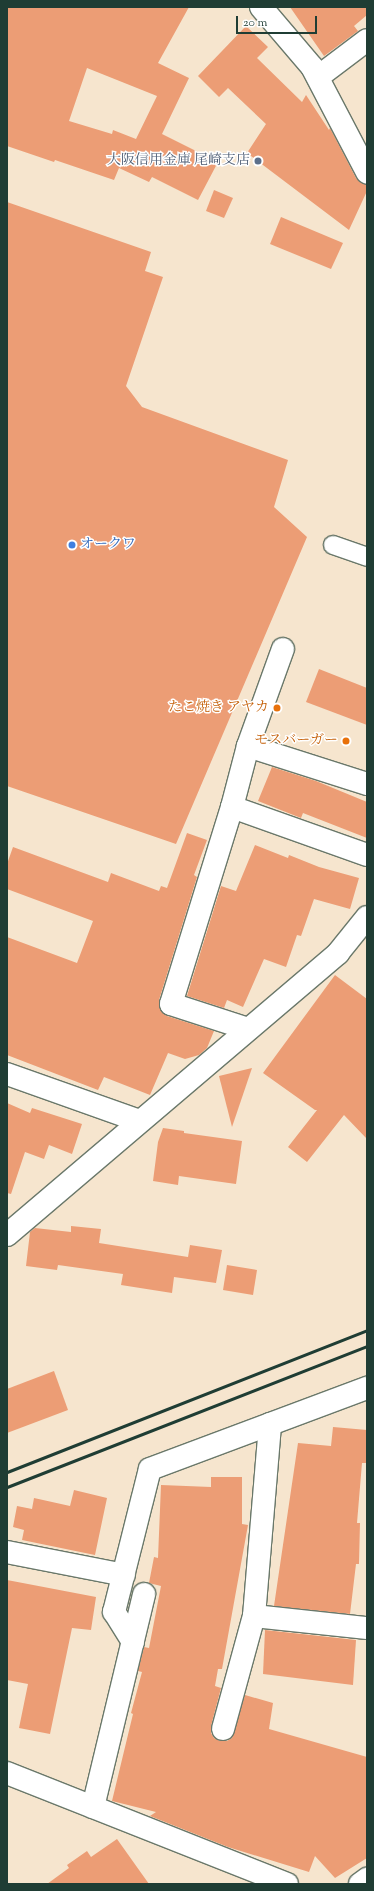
<!DOCTYPE html>
<meta charset="utf-8">
<style>
body{margin:0}
#map{position:relative;width:374px;height:1891px;overflow:hidden;background:#f6e5ce;font-family:"Sorts Mill Goudy","Noto Serif JP",serif}
div>[style]{position:absolute}
[style*='--x']{left:calc(var(--x)*1px);top:calc(var(--y)*1px);width:calc(var(--w)*1px);rotate:calc(var(--a)*1deg)}
.building>*{inset:0;background:#ec9d75}
.roads{filter:drop-shadow(1px 0 #6a786a) drop-shadow(-1px 0 #6a786a) drop-shadow(0 1px #6a786a) drop-shadow(0 -1px #6a786a)}
.pedestrian>*{height:18px;margin:-9px;padding:0 9px;transform-origin:9px;border-radius:9px;background:#fff}
.minor>*{height:22px;margin:-11px;padding:0 11px;transform-origin:11px;border-radius:11px;background:#fff}
.tertiary>*{height:22px;margin:-11px;padding:0 11px;transform-origin:11px;border-radius:11px;background:#fff}
.secondary>*{height:22px;margin:-11px;padding:0 11px;transform-origin:11px;border-radius:11px;background:#fff}
.rail>*{height:3px;margin:-1.5px;padding:0 1.5px;transform-origin:1.5px;border-radius:1.5px;background:#1f3d34}
.dots>*{width:11px;height:11px;translate:-50% -50%;box-sizing:border-box;border:2px solid #fff;border-radius:50%}
span{translate:-50% -50%;white-space:nowrap;text-align:center;line-height:1.15;-webkit-text-stroke:3px #fff;paint-order:stroke}
.service-label{font-size:14px;color:#4e5e75}
.right{translate:-100% -50%;text-align:right}
.shop-label{font-size:14px;color:#366cbe}
.left{translate:0 -50%;text-align:left}
.food-label{font-size:14px;color:#c56008}
.frame{position:absolute;inset:0;border:8px solid #1f3d34;pointer-events:none}
.scale{position:absolute;left:236px;top:16px;width:81px;height:18px;box-sizing:border-box;border:2px solid #1f3d34;border-top:0;padding-left:5px;font-size:12px;line-height:14px;white-space:nowrap;color:#1f3d34;-webkit-text-stroke:3px #fff;paint-order:stroke}
</style>
<div id="map">
<div class="building">
<i style="clip-path:polygon(evenodd,7px 7px,189px 7px,158px 63px,189px 78px,162px 134px,218px 162px,198px 200px,152px 177px,149px 182px,119px 168px,114px 180px,55px 160px,54px 162px,7px 146px,7px 7px,87px 68px,157px 96px,136px 139px,113px 130px,112px 134px,69px 121px,87px 68px)"></i>
<i style="clip-path:polygon(290px 7px,367px 7px,367px 15px,354px 26px,358px 31px,324px 56px)"></i>
<i style="clip-path:polygon(246px 26px,268px 47px,257px 58px,302px 102px,306px 95px,329px 130px,330px 128px,356px 178px,361px 183px,367px 184px,367px 191px,349px 230px,247px 153px,266px 124px,228px 88px,219px 97px,198px 76px)"></i>
<i style="clip-path:polygon(214px 190px,233px 198px,224px 218px,206px 211px)"></i>
<i style="clip-path:polygon(7px 202px,151px 252px,145px 271px,163px 277px,126px 386px,142px 407px,288px 460px,274px 507px,307px 537px,176px 844px,7px 786px)"></i>
<i style="clip-path:polygon(281px 217px,343px 243px,331px 269px,270px 244px)"></i>
<i style="clip-path:polygon(319px 669px,367px 688px,367px 725px,306px 702px)"></i>
<i style="clip-path:polygon(272px 767px,316px 781px,367px 802px,367px 838px,303px 813px,301px 818px,258px 801px)"></i>
<i style="clip-path:polygon(187px 833px,207px 840px,194px 875px,197px 877px,159px 1000px,159px 1006px,162px 1012px,167px 1016px,214px 1031px,207px 1048px,199px 1055px,185px 1059px,168px 1053px,150px 1095px,104px 1077px,98px 1090px,7px 1055px,7px 937px,77px 963px,93px 921px,7px 889px,7px 864px,13px 847px,108px 882px,111px 873px,159px 891px,161px 886px,167px 888px)"></i>
<i style="clip-path:polygon(255px 845px,288px 858px,289px 855px,319px 867px,359px 878px,350px 909px,314px 899px,301px 936px,297px 935px,286px 967px,264px 959px,243px 1007px,227px 1000px,224px 1008px,187px 996px,221px 886px,236px 891px)"></i>
<i style="clip-path:polygon(335px 975px,367px 999px,367px 1139px,344px 1115px,307px 1162px,288px 1147px,317px 1110px,315px 1110px,263px 1073px)"></i>
<i style="clip-path:polygon(252px 1068px,232px 1127px,219px 1076px)"></i>
<i style="clip-path:polygon(7px 1103px,30px 1113px,32px 1108px,82px 1124px,72px 1154px,49px 1145px,44px 1159px,25px 1152px,11px 1194px,7px 1193px)"></i>
<i style="clip-path:polygon(163px 1128px,184px 1131px,184px 1133px,242px 1141px,236px 1184px,179px 1176px,178px 1185px,153px 1181px,158px 1142px)"></i>
<i style="clip-path:polygon(71px 1226px,101px 1229px,99px 1243px,188px 1257px,190px 1245px,222px 1250px,216px 1283px,174px 1277px,172px 1293px,121px 1285px,123px 1274px,58px 1265px,57px 1270px,26px 1266px,30px 1232px,35px 1228px,71px 1232px)"></i>
<i style="clip-path:polygon(227px 1265px,257px 1270px,253px 1295px,223px 1290px)"></i>
<i style="clip-path:polygon(54px 1371px,68px 1410px,7px 1433px,7px 1389px)"></i>
<i style="clip-path:polygon(333px 1427px,367px 1430px,367px 1463px,362px 1463px,357px 1523px,360px 1523px,359px 1564px,356px 1564px,350px 1614px,274px 1606px,298px 1443px,331px 1446px)"></i>
<i style="clip-path:polygon(211px 1477px,242px 1477px,242px 1524px,248px 1525px,222px 1669px,218px 1669px,215px 1686px,221px 1688px,211px 1726px,211px 1733px,214px 1738px,220px 1741px,227px 1741px,232px 1738px,245px 1695px,273px 1703px,269px 1729px,367px 1757px,367px 1858px,335px 1878px,315px 1856px,309px 1872px,228px 1847px,150px 1816px,156px 1812px,112px 1801px,133px 1714px,131px 1713px,142px 1672px,138px 1671px,144px 1647px,149px 1648px,161px 1586px,149px 1583px,154px 1557px,158px 1558px,161px 1485px,211px 1487px)"></i>
<i style="clip-path:polygon(74px 1490px,107px 1498px,95px 1555px,22px 1540px,24px 1530px,13px 1527px,17px 1506px,32px 1509px,34px 1498px,70px 1506px)"></i>
<i style="clip-path:polygon(7px 1580px,96px 1597px,91px 1630px,72px 1628px,50px 1734px,19px 1728px,28px 1684px,7px 1680px)"></i>
<i style="clip-path:polygon(265px 1630px,356px 1640px,353px 1685px,263px 1674px)"></i>
<i style="clip-path:polygon(117px 1839px,149px 1884px,47px 1884px,69px 1868px,67px 1865px,87px 1851px,91px 1857px)"></i>
</div>
<div class="roads">
<div class="pedestrian">
<i style="--x:333;--y:545;--w:36;--a:19"></i>
</div>
<div class="minor">
<i style="--x:318;--y:77;--w:61;--a:-37.1"></i>
<i style="--x:248;--y:746;--w:125;--a:17.7"></i>
<i style="--x:232;--y:807;--w:143;--a:19.6"></i>
<i style="--x:248;--y:1029;--w:81;--a:-162"></i>
<i style="--x:171;--y:1004;--w:206;--a:-72.8"></i>
<i style="--x:232;--y:807;--w:63;--a:-75.3"></i>
<i style="--x:248;--y:746;--w:103;--a:-70.2"></i>
<i style="--x:7;--y:1074;--w:141;--a:19.5"></i>
<i style="--x:7;--y:1552;--w:119;--a:11.1"></i>
<i style="--x:254;--y:1616;--w:114;--a:6.1"></i>
<i style="--x:133;--y:1642;--w:36;--a:-122"></i>
<i style="--x:114;--y:1612;--w:147;--a:-75.9"></i>
<i style="--x:150;--y:1469;--w:232;--a:-20.5"></i>
<i style="--x:223;--y:1729;--w:117;--a:-74.7"></i>
<i style="--x:254;--y:1616;--w:193;--a:-85.2"></i>
<i style="--x:7;--y:1773;--w:301;--a:21.6"></i>
<i style="--x:93;--y:1807;--w:219;--a:-76.5"></i>
</div>
<div class="tertiary">
<i style="--x:261;--y:7;--w:79;--a:49.6"></i>
<i style="--x:312;--y:67;--w:119;--a:62.4"></i>
<i style="--x:7;--y:1235;--w:435;--a:-40.4"></i>
<i style="--x:338;--y:953;--w:46;--a:-51.1"></i>
</div>
<div class="secondary">
<i style="--x:360;--y:1884;--w:9;--a:-36"></i>
</div>
</div>
<div class="rail">
<i style="--x:7;--y:1472;--w:387;--a:-21.5"></i>
<i style="--x:7;--y:1487;--w:387;--a:-21.4"></i>
</div>
<div class="dots">
<i style="left:258px;top:161px;background:#5c6f8a"></i>
<i style="left:72px;top:545px;background:#3f7fe0"></i>
<i style="left:277px;top:708px;background:#e8710a"></i>
<i style="left:346px;top:741px;background:#e8710a"></i>
</div>
<div class="service-label">
<span class="right" style="left:250px;top:161px">大阪信用金庫 尾崎支店</span>
</div>
<div class="shop-label">
<span class="left" style="left:80px;top:545px">オークワ</span>
</div>
<div class="food-label">
<span class="right" style="left:269px;top:708px">たこ焼き アヤカ</span>
<span class="right" style="left:338px;top:741px">モスバーガー</span>
</div>
<div class="frame"></div>
<div class="scale">20 m</div>
</div>
